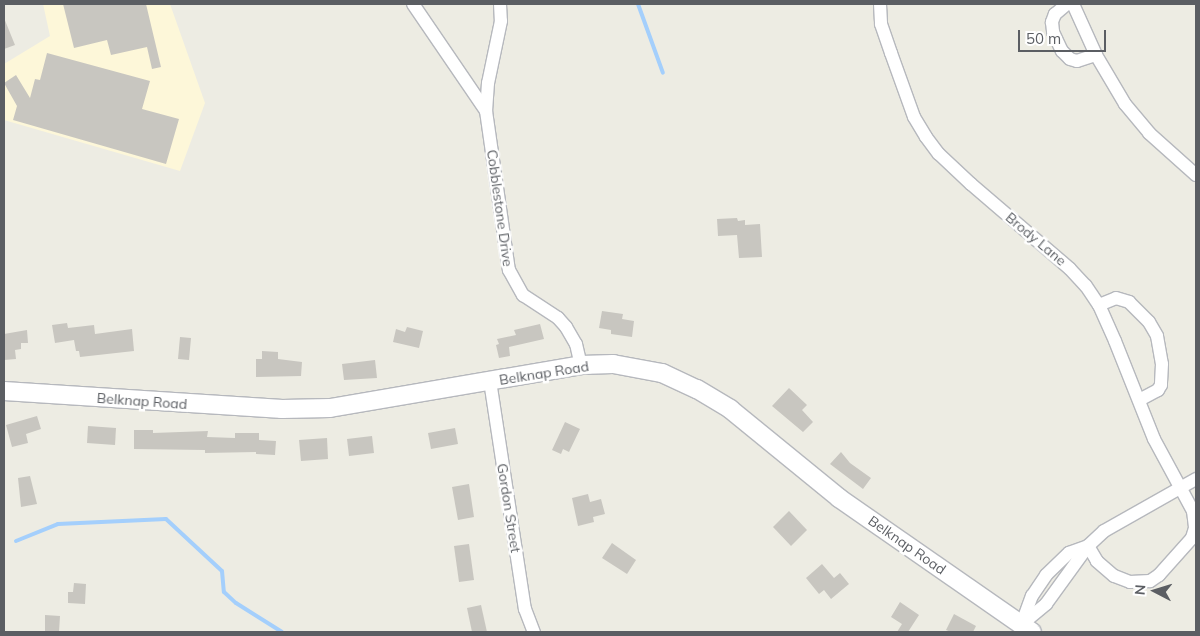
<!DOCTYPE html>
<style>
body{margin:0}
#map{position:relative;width:1200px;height:636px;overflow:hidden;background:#edece3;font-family:Mulish,sans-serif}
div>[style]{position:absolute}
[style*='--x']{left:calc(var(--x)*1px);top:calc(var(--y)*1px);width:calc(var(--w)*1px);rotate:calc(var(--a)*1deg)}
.commercial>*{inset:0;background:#fdf7d9}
.stream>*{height:4px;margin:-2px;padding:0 2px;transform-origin:2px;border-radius:2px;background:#a4cffc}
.building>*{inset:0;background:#c8c6c0}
.roads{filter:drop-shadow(1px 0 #b6b8bd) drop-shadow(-1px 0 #b6b8bd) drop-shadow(0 1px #b6b8bd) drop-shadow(0 -1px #b6b8bd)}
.street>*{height:12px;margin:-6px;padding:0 6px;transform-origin:6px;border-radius:6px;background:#fff}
.secondary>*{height:18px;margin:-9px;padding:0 9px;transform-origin:9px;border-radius:9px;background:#fff}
span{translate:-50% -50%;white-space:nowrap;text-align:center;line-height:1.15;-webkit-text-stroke:5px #fff;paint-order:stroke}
.street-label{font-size:14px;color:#5b5e63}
.frame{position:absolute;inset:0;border:5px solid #5b5e63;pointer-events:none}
.north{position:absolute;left:1130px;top:566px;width:50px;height:50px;-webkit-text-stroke:4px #fff;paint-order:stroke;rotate:275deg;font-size:14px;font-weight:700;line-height:20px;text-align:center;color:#5b5e63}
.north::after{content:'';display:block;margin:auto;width:18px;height:22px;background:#5b5e63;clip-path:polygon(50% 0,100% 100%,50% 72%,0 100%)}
.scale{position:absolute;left:1018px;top:30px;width:88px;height:22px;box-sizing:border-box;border:2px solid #5b5e63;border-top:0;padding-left:6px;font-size:15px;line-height:18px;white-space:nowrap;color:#5b5e63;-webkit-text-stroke:4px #fff;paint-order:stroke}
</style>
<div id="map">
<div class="commercial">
<i style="clip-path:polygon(43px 4px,170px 4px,205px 103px,180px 171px,4px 120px,4px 64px,50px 36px)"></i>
</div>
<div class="stream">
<i style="--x:638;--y:4;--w:73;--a:70.1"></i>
<i style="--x:16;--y:541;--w:45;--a:-22"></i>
<i style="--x:58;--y:524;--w:108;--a:-2.7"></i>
<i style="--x:166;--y:519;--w:76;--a:42.9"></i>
<i style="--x:222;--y:571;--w:21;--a:85"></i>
<i style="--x:224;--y:592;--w:16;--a:43"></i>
<i style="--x:236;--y:603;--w:54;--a:32.2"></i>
</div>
<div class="building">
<i style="clip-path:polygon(63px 4px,146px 4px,161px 67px,152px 69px,147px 47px,111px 55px,107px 40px,74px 48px)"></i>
<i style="clip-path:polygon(4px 18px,15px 45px,4px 49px)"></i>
<i style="clip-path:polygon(47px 53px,150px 81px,142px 109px,179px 119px,166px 164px,13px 120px,17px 106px,4px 83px,16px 75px,30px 98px,35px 79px,40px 80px)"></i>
<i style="clip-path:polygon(737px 218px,738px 221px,745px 220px,745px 225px,760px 224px,762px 257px,739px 258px,737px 235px,718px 236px,717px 219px)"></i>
<i style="clip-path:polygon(602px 311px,623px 314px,622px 319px,634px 321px,632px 337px,611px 334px,611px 330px,599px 328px)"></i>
<i style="clip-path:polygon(67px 323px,68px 328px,94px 325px,95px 334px,132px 329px,134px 351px,80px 357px,79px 351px,76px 351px,74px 340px,55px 343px,52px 325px)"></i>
<i style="clip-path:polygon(540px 324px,544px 339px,509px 347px,510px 356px,499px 358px,496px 345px,499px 344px,497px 339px,516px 335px,514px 330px)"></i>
<i style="clip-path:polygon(407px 327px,423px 331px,419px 348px,393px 342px,396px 329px,405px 332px)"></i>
<i style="clip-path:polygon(27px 330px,28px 343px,21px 343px,21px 349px,15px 350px,16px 359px,4px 360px,4px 334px)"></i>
<i style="clip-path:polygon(180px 337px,191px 338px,189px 360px,178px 359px)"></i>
<i style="clip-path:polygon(262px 351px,278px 352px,278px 359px,302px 362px,301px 376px,256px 377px,256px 359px,262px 359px)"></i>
<i style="clip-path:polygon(375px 360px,377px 378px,344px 380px,342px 364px)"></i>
<i style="clip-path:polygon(789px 388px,807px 405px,802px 410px,813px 422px,803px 432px,772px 406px)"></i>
<i style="clip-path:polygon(37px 416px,41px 429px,26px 434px,28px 443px,12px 447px,6px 425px)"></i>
<i style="clip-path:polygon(565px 422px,580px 429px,569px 452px,563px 449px,561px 454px,552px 450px)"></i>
<i style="clip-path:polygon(88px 426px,116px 428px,115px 445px,87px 443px)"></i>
<i style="clip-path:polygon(455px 428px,458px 444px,431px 449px,428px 433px)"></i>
<i style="clip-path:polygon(134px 430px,153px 430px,153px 433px,208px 431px,207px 437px,235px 438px,235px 433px,259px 433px,259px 440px,276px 441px,275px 455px,256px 454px,256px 452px,205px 453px,205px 450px,134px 449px)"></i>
<i style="clip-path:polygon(372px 436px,374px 453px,349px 456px,347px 439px)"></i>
<i style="clip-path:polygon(327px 438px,328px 459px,301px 461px,299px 440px)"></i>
<i style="clip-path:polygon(841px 452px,850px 463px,871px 478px,863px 489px,830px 464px)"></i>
<i style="clip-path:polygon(30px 476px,37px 504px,21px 507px,18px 478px)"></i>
<i style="clip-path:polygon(469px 484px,474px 517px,458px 520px,452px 487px)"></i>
<i style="clip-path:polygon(588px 494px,590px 502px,601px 499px,605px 514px,593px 517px,594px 522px,578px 526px,572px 498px)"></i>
<i style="clip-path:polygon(789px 511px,807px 530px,791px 546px,773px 527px)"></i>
<i style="clip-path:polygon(612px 543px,636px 560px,627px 574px,602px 558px)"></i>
<i style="clip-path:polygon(469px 544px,474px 580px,459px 582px,454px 546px)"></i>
<i style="clip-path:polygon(822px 564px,834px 578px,840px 573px,849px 584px,831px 599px,824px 590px,819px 594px,806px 578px)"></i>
<i style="clip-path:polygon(74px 583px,86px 584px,85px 604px,68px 603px,68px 592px,73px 592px)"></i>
<i style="clip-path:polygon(900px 602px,919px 615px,908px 632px,897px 632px,902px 624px,891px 617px)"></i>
<i style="clip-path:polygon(481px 605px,487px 632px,472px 632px,467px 608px)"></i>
<i style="clip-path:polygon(954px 614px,976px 626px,973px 632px,951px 632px,946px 630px)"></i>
<i style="clip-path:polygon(45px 615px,60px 616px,59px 632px,45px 632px)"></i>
</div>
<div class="roads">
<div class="street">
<i style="--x:413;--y:4;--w:130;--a:55.7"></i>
<i style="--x:500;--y:4;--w:17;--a:87"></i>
<i style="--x:501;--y:21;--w:63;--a:101.8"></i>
<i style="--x:488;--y:83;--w:28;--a:94"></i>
<i style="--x:486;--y:111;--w:161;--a:81.8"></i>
<i style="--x:509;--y:270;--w:29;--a:61"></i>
<i style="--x:523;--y:295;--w:42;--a:33.3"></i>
<i style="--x:558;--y:318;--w:12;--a:48"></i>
<i style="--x:566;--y:327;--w:20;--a:60"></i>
<i style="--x:576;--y:344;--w:22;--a:77"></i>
<i style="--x:880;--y:4;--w:20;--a:87"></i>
<i style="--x:881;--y:24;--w:31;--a:71"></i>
<i style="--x:891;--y:53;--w:68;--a:70.2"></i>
<i style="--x:914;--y:117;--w:23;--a:59"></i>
<i style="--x:926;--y:137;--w:21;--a:53"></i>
<i style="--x:939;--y:154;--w:44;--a:43.2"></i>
<i style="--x:971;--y:184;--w:130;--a:40.6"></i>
<i style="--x:1070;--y:269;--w:23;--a:47"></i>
<i style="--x:1086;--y:286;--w:23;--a:56"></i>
<i style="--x:1099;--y:305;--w:39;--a:66"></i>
<i style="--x:1115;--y:341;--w:105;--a:68.3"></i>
<i style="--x:1154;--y:439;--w:82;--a:61.6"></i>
<i style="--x:1193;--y:511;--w:17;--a:83"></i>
<i style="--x:1195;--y:528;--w:10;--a:107"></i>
<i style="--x:1192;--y:538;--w:50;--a:131.7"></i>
<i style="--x:1159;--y:575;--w:11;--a:146"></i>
<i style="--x:1150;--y:581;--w:20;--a:177"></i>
<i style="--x:1130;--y:582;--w:17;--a:-159"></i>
<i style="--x:1114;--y:576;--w:23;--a:-139"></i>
<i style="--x:1097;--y:561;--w:17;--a:-121"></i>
<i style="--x:1067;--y:4;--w:16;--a:140"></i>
<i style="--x:1055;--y:14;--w:9;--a:111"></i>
<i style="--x:1052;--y:22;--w:10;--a:84"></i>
<i style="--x:1053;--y:32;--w:21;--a:65"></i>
<i style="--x:1062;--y:51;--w:11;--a:45"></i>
<i style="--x:1070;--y:59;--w:7;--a:16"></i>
<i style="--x:1077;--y:61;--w:20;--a:-18"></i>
<i style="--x:1073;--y:4;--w:56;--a:65.7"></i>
<i style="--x:1096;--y:55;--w:57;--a:59.4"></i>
<i style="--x:1125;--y:104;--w:38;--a:50"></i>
<i style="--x:1149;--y:133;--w:63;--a:41.8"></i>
<i style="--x:1099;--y:305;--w:18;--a:-22"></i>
<i style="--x:1116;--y:298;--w:14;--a:17"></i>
<i style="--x:1129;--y:302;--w:28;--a:45"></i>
<i style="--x:1149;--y:322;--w:16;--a:60"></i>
<i style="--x:1157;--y:336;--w:28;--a:80"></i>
<i style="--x:1162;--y:364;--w:21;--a:93"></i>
<i style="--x:1161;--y:385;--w:6;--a:121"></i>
<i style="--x:1158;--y:390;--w:21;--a:152"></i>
<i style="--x:490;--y:381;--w:231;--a:81.3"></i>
<i style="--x:525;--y:609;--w:25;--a:69"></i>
<i style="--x:1022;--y:623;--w:29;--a:-70"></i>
<i style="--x:1032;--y:596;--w:25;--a:-56"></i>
<i style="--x:1046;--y:575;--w:32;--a:-44"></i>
<i style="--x:1069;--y:553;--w:20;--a:-20"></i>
<i style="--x:1021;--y:625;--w:33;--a:-40"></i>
<i style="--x:1046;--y:604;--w:72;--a:-54.1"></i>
<i style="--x:1088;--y:546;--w:22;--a:-43"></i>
<i style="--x:1104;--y:531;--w:106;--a:-29.5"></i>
</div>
<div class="secondary">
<i style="--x:4;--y:391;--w:279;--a:3.7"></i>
<i style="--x:282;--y:409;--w:48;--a:-1.2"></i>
<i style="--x:330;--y:408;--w:255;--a:-9.7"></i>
<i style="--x:581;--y:365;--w:32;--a:-2"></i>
<i style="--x:613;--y:364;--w:50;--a:10.4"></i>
<i style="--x:662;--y:373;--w:38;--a:25"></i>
<i style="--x:697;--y:389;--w:39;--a:31"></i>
<i style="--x:730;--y:409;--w:141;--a:39.2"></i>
<i style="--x:839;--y:498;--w:235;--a:34.8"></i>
</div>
</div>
<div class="street-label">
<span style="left:500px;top:208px;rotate:82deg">Cobblestone Drive</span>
<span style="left:1036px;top:239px;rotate:40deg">Brody Lane</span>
<span style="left:544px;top:373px;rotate:-9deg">Belknap Road</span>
<span style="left:142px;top:401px;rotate:4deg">Belknap Road</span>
<span style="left:509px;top:508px;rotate:81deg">Gordon Street</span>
<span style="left:907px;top:545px;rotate:35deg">Belknap Road</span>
</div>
<div class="frame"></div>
<div class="north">N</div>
<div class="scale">50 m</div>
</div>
